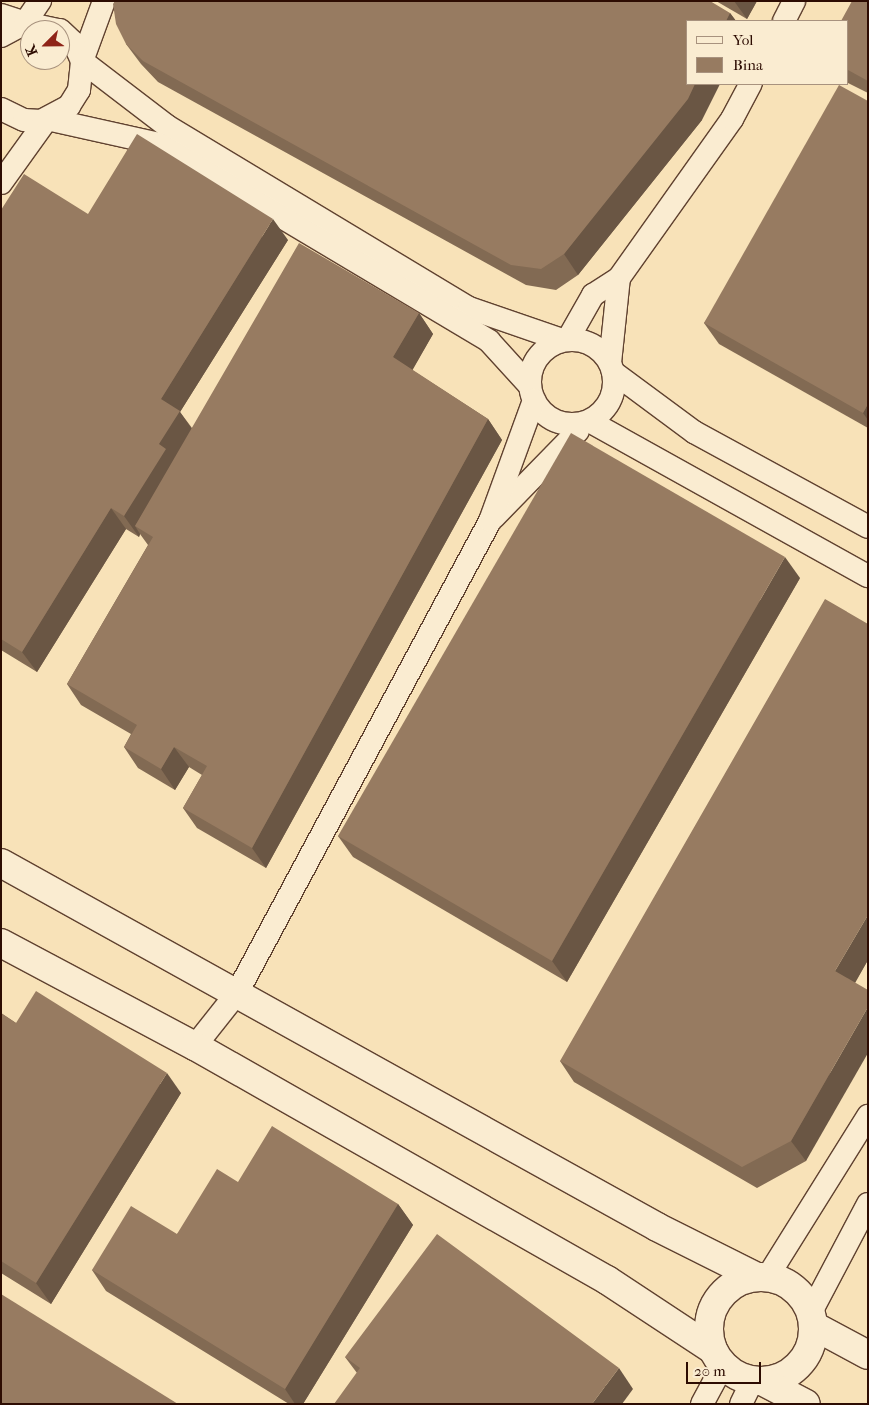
<!DOCTYPE html>
<style>
body{margin:0}
#map{position:relative;width:869px;height:1405px;overflow:hidden;background:#f8e2b8;font-family:"IM FELL French Canon",serif}
div>[style]{position:absolute}
[style*='--x']{left:calc(var(--x)*1px);top:calc(var(--y)*1px);width:calc(var(--w)*1px);rotate:calc(var(--a)*1deg)}
.roads{filter:drop-shadow(1px 0 #604230) drop-shadow(-1px 0 #604230) drop-shadow(0 1px #604230) drop-shadow(0 -1px #604230)}
.street>*{height:22px;margin:-11px;padding:0 11px;transform-origin:11px;border-radius:11px;background:#faecd1}
.street>.ring{margin:-11px;padding:0;box-sizing:content-box;background:none;border:22px solid #faecd1;border-radius:50%}
.secondary>*{height:28px;margin:-14px;padding:0 14px;transform-origin:14px;border-radius:14px;background:#faecd1}
.secondary>.ring{margin:-14px;padding:0;box-sizing:content-box;background:none;border:28px solid #faecd1;border-radius:50%}
.wall>*{inset:0;background:#826a53}
.shaded-wall>*{inset:0;background:#6a5644}
.building>*{inset:0;background:#977b61}
span{translate:-50% -50%;white-space:nowrap;text-align:center;line-height:1.15;-webkit-text-stroke:5px #faecd1;paint-order:stroke}
.frame{position:absolute;inset:0;border:2px solid #2d0c02;pointer-events:none}
.legend{position:absolute;left:686px;top:20px;width:162px;height:65px;box-sizing:border-box;background:#faecd1;border:1px solid #a8927e;margin:0;padding:6px 9px;list-style:none;font-size:15px;color:#2d0c02}
.legend li{display:flex;align-items:center;gap:10px;height:25px}
.legend b{width:25px;border:1px solid #a8927e}
.north{position:absolute;left:20px;top:20px;width:50px;height:50px;box-sizing:border-box;background:#faecd1;border:1px solid #a8927e;border-radius:50%;rotate:247deg;font-size:14px;font-weight:700;line-height:20px;text-align:center;color:#2d0c02}
.north::after{content:'';display:block;margin:auto;width:18px;height:22px;background:#8f2418;clip-path:polygon(50% 0,100% 100%,50% 72%,0 100%)}
.scale{position:absolute;left:686px;top:1362px;width:75px;height:22px;box-sizing:border-box;border:2px solid #2d0c02;border-top:0;padding-left:6px;font-size:15px;line-height:18px;white-space:nowrap;color:#2d0c02;-webkit-text-stroke:4px #faecd1;paint-order:stroke}
</style>
<div id="map">
<div class="roads">
<div class="street">
<i style="--x:104;--y:1;--w:64;--a:110.1"></i>
<i style="--x:82;--y:61;--w:107;--a:37.4"></i>
<i style="--x:167;--y:126;--w:353;--a:31.1"></i>
<i style="--x:469;--y:308;--w:98;--a:19"></i>
<i style="--x:1;--y:15;--w:25;--a:18"></i>
<i style="--x:25;--y:23;--w:27;--a:-56"></i>
<i style="--x:784;--y:21;--w:22;--a:-63"></i>
<i style="--x:1;--y:36;--w:27;--a:-28"></i>
<i style="--x:25;--y:23;--w:35;--a:12"></i>
<i style="--x:1;--y:109;--w:25;--a:26"></i>
<i style="--x:24;--y:120;--w:17;--a:3"></i>
<i style="--x:41;--y:121;--w:32;--a:-28"></i>
<i style="--x:69;--y:106;--w:19;--a:-58"></i>
<i style="--x:79;--y:90;--w:29;--a:-84"></i>
<i style="--x:82;--y:61;--w:20;--a:-114"></i>
<i style="--x:74;--y:43;--w:19;--a:-137"></i>
<i style="--x:1;--y:183;--w:79;--a:-54.3"></i>
<i style="--x:47;--y:119;--w:115;--a:12.6"></i>
<i style="--x:159;--y:144;--w:384;--a:30.8"></i>
<i style="--x:489;--y:341;--w:61;--a:47.7"></i>
<i style="--x:568;--y:339;--w:51;--a:-60.4"></i>
<i style="--x:593;--y:295;--w:31;--a:-33"></i>
<i style="--x:619;--y:278;--w:195;--a:-54.6"></i>
<i style="--x:732;--y:119;--w:40;--a:-62"></i>
<i class="ring" style="left:530px;top:340px;width:62px;height:62px"></i>
<i style="--x:610;--y:363;--w:85;--a:-84"></i>
<i style="--x:613;--y:372;--w:101;--a:36.5"></i>
<i style="--x:694;--y:432;--w:198;--a:28.6"></i>
<i style="--x:589;--y:421;--w:319;--a:29.1"></i>
<i style="--x:494;--y:517;--w:120;--a:-45.7"></i>
<i style="--x:195;--y:1046;--w:68;--a:-51.6"></i>
<i style="--x:237;--y:993;--w:536;--a:-61.81"></i>
<i style="--x:490;--y:521;--w:129;--a:-70"></i>
<i style="--x:768;--y:1276;--w:189;--a:-58"></i>
<i style="--x:811;--y:1312;--w:122;--a:-62.2"></i>
<i style="--x:702;--y:1404;--w:44;--a:-61.7"></i>
<i style="--x:741;--y:1404;--w:25;--a:-64"></i>
</div>
<div class="secondary">
<i style="--x:1;--y:863;--w:750;--a:29.02"></i>
<i style="--x:657;--y:1227;--w:110;--a:26.6"></i>
<i style="--x:1;--y:943;--w:220;--a:28"></i>
<i style="--x:195;--y:1046;--w:474;--a:29.6"></i>
<i style="--x:607;--y:1280;--w:127;--a:33.4"></i>
<i class="ring" style="left:709px;top:1277px;width:76px;height:76px"></i>
<i style="--x:814;--y:1326;--w:61;--a:28.2"></i>
<i style="--x:764;--y:1382;--w:47;--a:27.6"></i>
</div>
</div>
<div class="wall">
<i style="clip-path:polygon(716px 1px,757px 1px,747px 19px)"></i>
<i style="clip-path:polygon(868px 1px,868px 93px,848px 83px,848px 21px)"></i>
<i style="clip-path:polygon(730px 13px,736px 21px,688px 21px,702px 120px,578px 275px,556px 290px,526px 285px,158px 82px,141px 64px,126px 44px)"></i>
<i style="clip-path:polygon(868px 101px,868px 428px,719px 344px,704px 323px)"></i>
<i style="clip-path:polygon(1px 210px,88px 214px,288px 240px,180px 412px,192px 428px,419px 313px,433px 334px,412px 370px,488px 419px,502px 440px,266px 868px,197px 828px,183px 808px,202px 775px,189px 767px,175px 790px,138px 768px,124px 747px,131px 734px,81px 705px,67px 684px,148px 545px,140px 534px,139px 537px,126px 529px,37px 672px,1px 650px)"></i>
<i style="clip-path:polygon(800px 578px,567px 982px,353px 857px,338px 836px)"></i>
<i style="clip-path:polygon(868px 960px,855px 982px,806px 1161px,757px 1188px,574px 1082px,560px 1061px)"></i>
<i style="clip-path:polygon(1px 1013px,16px 1023px,181px 1093px,51px 1304px,1px 1273px)"></i>
<i style="clip-path:polygon(238px 1182px,398px 1204px,413px 1225px,303px 1404px,289px 1404px,106px 1291px,92px 1270px,177px 1234px)"></i>
<i style="clip-path:polygon(345px 1357px,633px 1389px,357px 1373px)"></i>
</div>
<div class="shaded-wall">
<i style="clip-path:polygon(734px 1px,757px 1px,747px 19px)"></i>
<i style="clip-path:polygon(730px 13px,736px 21px,726px 21px)"></i>
<i style="clip-path:polygon(695px 84px,720px 84px,702px 120px,578px 275px,564px 254px)"></i>
<i style="clip-path:polygon(273px 219px,288px 240px,180px 412px,194px 432px,135px 526px,140px 534px,139px 537px,124px 516px,159px 444px,161px 399px)"></i>
<i style="clip-path:polygon(419px 313px,433px 334px,408px 378px,393px 357px)"></i>
<i style="clip-path:polygon(868px 404px,868px 420px,863px 413px)"></i>
<i style="clip-path:polygon(488px 419px,502px 440px,266px 868px,252px 848px)"></i>
<i style="clip-path:polygon(111px 508px,126px 529px,37px 672px,22px 652px)"></i>
<i style="clip-path:polygon(785px 557px,800px 578px,567px 982px,552px 961px)"></i>
<i style="clip-path:polygon(174px 747px,189px 767px,175px 790px,161px 769px)"></i>
<i style="clip-path:polygon(868px 915px,868px 960px,850px 992px,835px 971px)"></i>
<i style="clip-path:polygon(868px 1007px,868px 1053px,806px 1161px,791px 1141px)"></i>
<i style="clip-path:polygon(167px 1073px,181px 1093px,51px 1304px,36px 1283px)"></i>
<i style="clip-path:polygon(398px 1204px,413px 1225px,303px 1404px,295px 1404px,285px 1389px)"></i>
<i style="clip-path:polygon(619px 1368px,633px 1389px,622px 1404px,592px 1404px)"></i>
</div>
<div class="building">
<i style="clip-path:polygon(115px 1px,710px 1px,730px 13px,726px 21px,688px 21px,688px 84px,695px 84px,688px 99px,564px 254px,541px 269px,511px 265px,143px 61px,126px 44px,116px 24px,113px 4px)"></i>
<i style="clip-path:polygon(852px 1px,868px 1px,868px 81px,848px 70px,848px 21px,841px 21px)"></i>
<i style="clip-path:polygon(839px 85px,868px 101px,868px 404px,863px 413px,704px 323px)"></i>
<i style="clip-path:polygon(137px 134px,273px 219px,161px 399px,180px 411px,159px 444px,166px 449px,124px 516px,111px 508px,22px 652px,1px 639px,1px 210px,24px 174px,88px 214px)"></i>
<i style="clip-path:polygon(299px 243px,419px 313px,393px 357px,488px 419px,252px 848px,183px 808px,207px 766px,174px 747px,161px 769px,124px 747px,137px 725px,67px 684px,153px 537px,135px 526px)"></i>
<i style="clip-path:polygon(571px 433px,785px 557px,552px 961px,338px 836px)"></i>
<i style="clip-path:polygon(825px 599px,868px 624px,868px 915px,835px 971px,868px 990px,868px 1007px,791px 1141px,742px 1167px,560px 1061px)"></i>
<i style="clip-path:polygon(36px 991px,167px 1073px,36px 1283px,1px 1261px,1px 1013px,16px 1023px)"></i>
<i style="clip-path:polygon(272px 1126px,398px 1204px,285px 1389px,92px 1270px,131px 1206px,177px 1234px,217px 1169px,238px 1182px)"></i>
<i style="clip-path:polygon(437px 1234px,619px 1368px,592px 1404px,334px 1404px,360px 1368px,345px 1357px)"></i>
<i style="clip-path:polygon(1px 1294px,178px 1404px,1px 1404px)"></i>
</div>
<div class="frame"></div>
<ul class="legend">
<li><b style="height:6px;background:#faecd1"></b>Yol</li>
<li><b style="height:14px;background:#977b61"></b>Bina</li>
</ul>
<div class="north">K</div>
<div class="scale">20 m</div>
</div>
